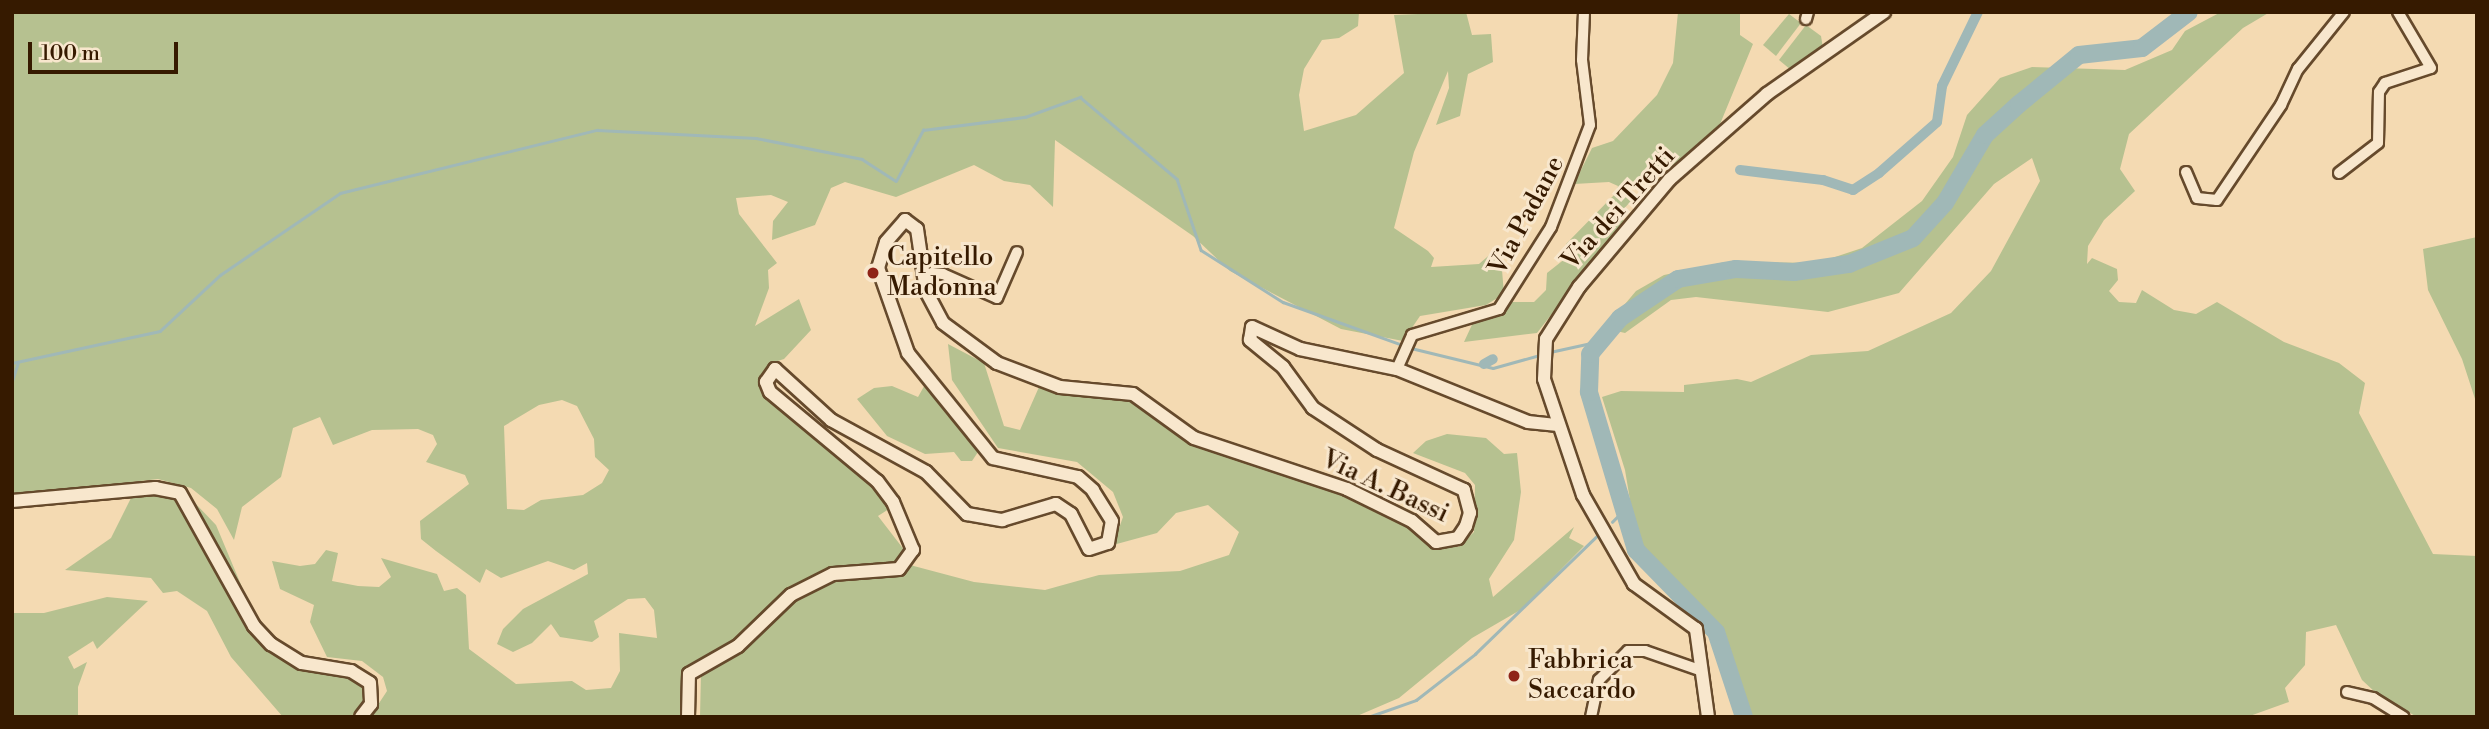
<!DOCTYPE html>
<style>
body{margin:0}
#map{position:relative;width:2489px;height:729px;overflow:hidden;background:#f4dab2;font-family:"Libre Bodoni",serif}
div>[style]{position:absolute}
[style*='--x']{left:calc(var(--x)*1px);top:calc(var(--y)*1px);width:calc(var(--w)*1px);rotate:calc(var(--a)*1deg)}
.green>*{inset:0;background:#b6c190}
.stream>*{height:2.5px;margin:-1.25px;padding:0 1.25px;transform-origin:1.25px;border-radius:1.25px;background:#a0b8b7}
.canal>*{height:10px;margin:-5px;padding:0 5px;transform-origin:5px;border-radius:5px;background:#a0b8b7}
.river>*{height:18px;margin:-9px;padding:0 9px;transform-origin:9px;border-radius:9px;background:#a0b8b7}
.roads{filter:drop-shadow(2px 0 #664a2c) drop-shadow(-2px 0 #664a2c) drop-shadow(0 2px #664a2c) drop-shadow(0 -2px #664a2c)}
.minor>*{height:10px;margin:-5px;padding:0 5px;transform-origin:5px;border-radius:5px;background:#f8e7cd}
.tertiary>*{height:12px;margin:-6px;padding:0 6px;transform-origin:6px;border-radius:6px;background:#f8e7cd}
.dots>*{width:19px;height:19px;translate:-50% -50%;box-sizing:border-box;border:4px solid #f8e7cd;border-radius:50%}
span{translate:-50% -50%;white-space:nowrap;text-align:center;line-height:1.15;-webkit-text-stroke:6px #f8e7cd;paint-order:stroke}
.street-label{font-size:26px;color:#361a00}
.poi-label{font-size:26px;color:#361a00}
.left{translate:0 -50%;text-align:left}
.frame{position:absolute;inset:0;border:14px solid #361a00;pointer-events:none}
.scale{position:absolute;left:28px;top:42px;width:150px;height:32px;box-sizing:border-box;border:4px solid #361a00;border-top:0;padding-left:9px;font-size:21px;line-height:24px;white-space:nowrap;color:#361a00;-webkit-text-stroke:5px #f8e7cd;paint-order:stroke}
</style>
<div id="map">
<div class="green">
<i style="clip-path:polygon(evenodd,12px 12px,1359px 12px,1358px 26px,1339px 38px,1322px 40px,1304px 69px,1299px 95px,1304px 131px,1356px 115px,1404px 73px,1394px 15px,1466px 12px,1472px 35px,1491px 34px,1493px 62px,1468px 74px,1460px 116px,1436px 125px,1449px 88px,1448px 71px,1414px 152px,1394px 228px,1428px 251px,1434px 258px,1431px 267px,1479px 264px,1494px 251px,1501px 258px,1504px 294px,1486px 305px,1420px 316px,1403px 341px,1341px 329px,1230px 271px,1193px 236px,1055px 140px,1053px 207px,1030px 185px,1004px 181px,974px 165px,896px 197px,845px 182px,831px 188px,815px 225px,772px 240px,773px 221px,788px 202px,771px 195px,736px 198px,739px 214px,777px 263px,768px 270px,769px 288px,755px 326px,799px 299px,811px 330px,784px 359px,768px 364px,766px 382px,871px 477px,892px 507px,878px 516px,905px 551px,899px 562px,834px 568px,778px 599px,739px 642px,704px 656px,692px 667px,690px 717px,370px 717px,387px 691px,383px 677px,362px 661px,327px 657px,310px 622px,314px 605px,280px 589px,272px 561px,300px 566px,315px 564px,326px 550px,338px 553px,332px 581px,358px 586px,379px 587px,391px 577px,381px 558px,437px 574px,444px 591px,457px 588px,466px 595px,469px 649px,516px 684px,572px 681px,586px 690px,611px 688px,620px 671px,619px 633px,657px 638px,654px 610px,645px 598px,628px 599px,594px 621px,599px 637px,592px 642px,560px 637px,551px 624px,532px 643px,513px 652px,497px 644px,503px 629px,523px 609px,588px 574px,587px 563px,574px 570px,548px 561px,501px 578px,486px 569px,480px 583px,436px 551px,421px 539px,420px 521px,469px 484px,465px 475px,426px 462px,437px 444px,433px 435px,418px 429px,372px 430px,333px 445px,320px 417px,293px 428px,281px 477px,242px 507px,234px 540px,217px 509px,191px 488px,158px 479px,12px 496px,12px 12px,562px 400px,577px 406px,594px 439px,595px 457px,609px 470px,602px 483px,583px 495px,541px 500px,524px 510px,507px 509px,504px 426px,539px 405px,562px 400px)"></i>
<i style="clip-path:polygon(1678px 12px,1740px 12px,1740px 35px,1753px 44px,1718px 129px,1669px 172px,1664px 168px,1644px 175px,1627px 193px,1631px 201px,1619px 214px,1624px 221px,1537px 333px,1464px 342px,1477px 314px,1504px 302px,1534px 302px,1546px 290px,1547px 273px,1566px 258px,1566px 244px,1616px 193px,1618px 186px,1609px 182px,1574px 184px,1592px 148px,1613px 141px,1657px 95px,1673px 63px)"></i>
<i style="clip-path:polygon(2221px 12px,2270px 12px,2243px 28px,2129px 134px,2120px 169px,2135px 191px,2104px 220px,2088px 246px,2087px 264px,2092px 258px,2117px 269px,2118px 280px,2109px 291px,2119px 302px,2136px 303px,2142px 290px,2174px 310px,2196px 314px,2217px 302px,2284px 342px,2339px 363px,2365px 383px,2359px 413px,2433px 554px,2477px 556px,2477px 717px,2417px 717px,2376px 693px,2362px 680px,2336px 625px,2306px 632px,2305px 665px,2285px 688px,2289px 702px,2247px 717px,1744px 717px,1714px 619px,1651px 564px,1637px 542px,1625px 470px,1602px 397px,1621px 391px,1684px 392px,1684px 385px,1737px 379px,1751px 382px,1811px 355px,1868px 351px,1951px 313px,1991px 271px,2040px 181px,2032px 158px,1994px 184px,1899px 293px,1828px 312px,1696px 297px,1671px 300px,1625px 333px,1608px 329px,1609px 323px,1636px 291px,1664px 275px,1725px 262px,1817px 263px,1862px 248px,1922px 201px,1953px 157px,1967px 115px,2000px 78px,2032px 67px,2125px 70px,2172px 50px,2185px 31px)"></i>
<i style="clip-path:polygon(1789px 14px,1801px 23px,1776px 56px,1763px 45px)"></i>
<i style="clip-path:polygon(1806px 25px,1821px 36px,1823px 48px,1791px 70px,1779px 60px)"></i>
<i style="clip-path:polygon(2477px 237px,2477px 405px,2462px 359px,2428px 290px,2423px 249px)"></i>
<i style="clip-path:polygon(948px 344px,984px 363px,1004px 426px,1020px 430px,1039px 387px,1130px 398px,1203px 448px,1315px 479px,1458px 547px,1474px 532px,1475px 485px,1465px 473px,1413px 453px,1426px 441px,1447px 434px,1486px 438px,1504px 454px,1517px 453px,1521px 492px,1514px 540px,1489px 579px,1493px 597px,1574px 527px,1569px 538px,1584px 546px,1522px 609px,1472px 638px,1399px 698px,1357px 716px,700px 717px,701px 672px,744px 651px,784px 606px,837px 577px,891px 576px,910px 565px,974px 582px,1045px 590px,1099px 575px,1180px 571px,1229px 555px,1239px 532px,1208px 505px,1176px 513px,1157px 533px,1113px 545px,1123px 517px,1113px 492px,1077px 462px,998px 448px,952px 380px)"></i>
<i style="clip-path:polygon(931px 374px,975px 424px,982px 446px,972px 461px,961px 461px,954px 452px,925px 454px,887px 436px,857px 399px,874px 388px,892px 386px,918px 397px)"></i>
<i style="clip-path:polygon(165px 491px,194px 502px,216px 525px,260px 630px,286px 654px,370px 674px,377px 690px,355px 717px,283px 717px,231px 657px,207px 611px,177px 591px,163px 593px,151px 578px,65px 570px,111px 538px,133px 494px)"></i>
<i style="clip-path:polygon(107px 597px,148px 601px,97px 649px,93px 641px,68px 657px,74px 669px,87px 662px,78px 687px,78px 717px,12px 717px,12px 613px,44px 613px)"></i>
</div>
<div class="stream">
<i style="--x:1411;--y:348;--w:84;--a:13.7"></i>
<i style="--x:1493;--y:368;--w:49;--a:-15.5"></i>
<i style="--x:1550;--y:352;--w:51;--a:-12.4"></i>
<i style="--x:12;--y:363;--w:151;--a:-12.2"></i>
<i style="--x:160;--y:331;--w:82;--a:-43"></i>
<i style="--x:220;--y:275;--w:145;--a:-34.3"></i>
<i style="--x:340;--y:193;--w:265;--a:-13.8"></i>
<i style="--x:597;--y:130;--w:159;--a:2.9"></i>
<i style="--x:756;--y:138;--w:108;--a:11.2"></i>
<i style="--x:862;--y:159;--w:40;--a:32.9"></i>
<i style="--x:896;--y:181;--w:58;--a:-62.1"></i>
<i style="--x:923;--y:130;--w:103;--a:-7.3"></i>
<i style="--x:1025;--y:117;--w:59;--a:-20"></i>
<i style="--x:1080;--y:97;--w:127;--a:40.2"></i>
<i style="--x:1177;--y:179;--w:75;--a:71.3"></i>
<i style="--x:1201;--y:250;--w:97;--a:32.4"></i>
<i style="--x:1283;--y:302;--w:130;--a:19.8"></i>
<i style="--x:12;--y:381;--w:19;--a:-72"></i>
<i style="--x:1612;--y:522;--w:17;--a:-45"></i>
<i style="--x:1368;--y:717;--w:51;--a:-19.5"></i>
<i style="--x:1416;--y:700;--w:75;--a:-37.9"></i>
<i style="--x:1475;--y:654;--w:171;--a:-44.1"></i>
</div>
<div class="canal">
<i style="--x:1740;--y:170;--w:84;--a:6.9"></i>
<i style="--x:1823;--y:180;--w:32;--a:18"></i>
<i style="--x:1853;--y:190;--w:31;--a:-33"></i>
<i style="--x:1879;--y:173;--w:77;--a:-41.3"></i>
<i style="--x:1937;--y:122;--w:36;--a:-82"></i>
<i style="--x:1942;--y:86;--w:82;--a:-64.1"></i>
<i style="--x:1484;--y:364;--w:10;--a:-29"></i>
</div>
<div class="river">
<i style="--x:1744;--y:717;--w:89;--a:-108.2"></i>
<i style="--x:1716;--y:632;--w:115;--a:-134.3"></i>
<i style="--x:1636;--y:550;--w:165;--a:-106.6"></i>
<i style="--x:1589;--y:392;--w:38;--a:-88"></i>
<i style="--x:1590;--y:354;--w:47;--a:-50.2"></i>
<i style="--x:1620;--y:318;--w:70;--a:-33.9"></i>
<i style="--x:1678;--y:279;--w:59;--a:-9.8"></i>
<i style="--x:1736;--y:269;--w:58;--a:3"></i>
<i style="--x:1794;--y:272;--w:56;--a:-8.3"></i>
<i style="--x:1849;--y:264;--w:69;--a:-22.1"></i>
<i style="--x:1913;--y:238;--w:47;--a:-47.6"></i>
<i style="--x:1945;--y:203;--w:79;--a:-59.5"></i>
<i style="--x:1985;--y:135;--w:46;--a:-42.4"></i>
<i style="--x:2019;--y:104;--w:77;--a:-39.2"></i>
<i style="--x:2079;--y:55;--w:63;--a:-6.3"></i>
<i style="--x:2142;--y:48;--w:59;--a:-37.5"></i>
</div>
<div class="roads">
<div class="minor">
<i style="--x:1806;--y:19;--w:7;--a:-74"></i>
<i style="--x:2186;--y:172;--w:28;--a:67"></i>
<i style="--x:2197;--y:198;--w:20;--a:6"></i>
<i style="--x:2217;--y:200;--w:115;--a:-56"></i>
<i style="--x:2281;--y:105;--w:40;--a:-65"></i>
<i style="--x:2298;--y:69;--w:73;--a:-51.1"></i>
<i style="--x:2339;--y:173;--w:49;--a:-37.6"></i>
<i style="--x:2378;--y:143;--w:51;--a:-88.9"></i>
<i style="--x:2379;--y:92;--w:11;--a:-56"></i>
<i style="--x:2385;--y:83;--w:48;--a:-18.1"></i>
<i style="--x:2431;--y:68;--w:65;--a:-120.5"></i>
<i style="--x:926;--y:287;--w:15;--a:-67"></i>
<i style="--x:932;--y:273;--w:11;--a:5"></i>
<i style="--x:943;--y:274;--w:59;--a:24"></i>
<i style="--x:997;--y:298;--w:50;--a:-66.5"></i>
<i style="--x:1397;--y:369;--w:37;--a:-66"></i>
<i style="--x:1412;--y:335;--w:91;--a:-16.6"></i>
<i style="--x:1499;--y:309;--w:97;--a:-57.6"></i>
<i style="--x:1551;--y:227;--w:109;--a:-69.1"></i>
<i style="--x:1590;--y:125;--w:65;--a:-97"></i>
<i style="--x:1582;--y:60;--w:48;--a:-87.6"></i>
<i style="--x:2347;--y:692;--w:27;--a:13"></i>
<i style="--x:2373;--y:698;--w:36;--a:32"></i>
<i style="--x:1591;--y:717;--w:38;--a:-78"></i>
<i style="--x:1599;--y:680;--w:41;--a:-45"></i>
<i style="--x:1628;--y:651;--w:17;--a:0"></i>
<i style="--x:1645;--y:651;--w:60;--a:19.3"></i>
</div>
<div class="tertiary">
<i style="--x:12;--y:501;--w:144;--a:-5.2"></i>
<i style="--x:155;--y:488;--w:25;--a:11"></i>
<i style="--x:180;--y:493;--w:152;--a:60.9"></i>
<i style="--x:254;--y:626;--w:25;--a:47"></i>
<i style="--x:271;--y:644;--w:36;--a:32"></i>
<i style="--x:302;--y:663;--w:50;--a:9.3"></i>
<i style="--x:351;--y:671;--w:22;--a:32"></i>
<i style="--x:370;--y:683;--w:21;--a:87"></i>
<i style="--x:371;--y:704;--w:16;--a:128"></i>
<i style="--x:688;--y:717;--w:43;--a:-88.7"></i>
<i style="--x:689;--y:674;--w:56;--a:-29.7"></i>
<i style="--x:738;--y:646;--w:74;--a:-43.9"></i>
<i style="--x:791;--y:595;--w:47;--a:-26.6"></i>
<i style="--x:833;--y:574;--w:66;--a:-4.3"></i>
<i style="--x:899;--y:569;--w:24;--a:-54"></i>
<i style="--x:913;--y:550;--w:52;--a:-112.6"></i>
<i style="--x:893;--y:502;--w:26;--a:-127"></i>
<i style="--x:877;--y:481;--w:139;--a:-140.2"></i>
<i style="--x:770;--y:392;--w:11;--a:-112"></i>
<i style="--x:766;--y:382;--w:16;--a:-55"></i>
<i style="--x:775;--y:369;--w:76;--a:42.3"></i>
<i style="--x:831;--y:420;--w:108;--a:28.7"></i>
<i style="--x:926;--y:472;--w:59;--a:45.7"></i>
<i style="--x:967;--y:514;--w:36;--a:10"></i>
<i style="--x:1002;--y:520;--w:56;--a:-16.5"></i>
<i style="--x:1056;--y:504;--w:18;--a:34"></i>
<i style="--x:1071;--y:514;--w:39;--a:63"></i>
<i style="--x:1089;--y:549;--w:20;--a:-18"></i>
<i style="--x:1108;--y:543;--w:22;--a:-80"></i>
<i style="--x:1112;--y:521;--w:36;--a:-122"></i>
<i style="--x:1093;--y:490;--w:20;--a:-139"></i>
<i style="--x:1078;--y:477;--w:87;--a:-167.4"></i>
<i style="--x:993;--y:458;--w:135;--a:-129"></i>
<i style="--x:908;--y:353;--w:90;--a:-109.4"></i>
<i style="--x:878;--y:268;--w:27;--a:-73"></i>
<i style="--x:886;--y:242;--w:29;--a:-49"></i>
<i style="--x:905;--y:220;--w:15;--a:37"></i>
<i style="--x:917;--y:229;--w:63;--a:81.7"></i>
<i style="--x:926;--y:291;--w:36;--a:62"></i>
<i style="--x:943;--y:323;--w:67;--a:36.5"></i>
<i style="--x:997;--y:363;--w:67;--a:20.9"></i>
<i style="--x:1060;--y:387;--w:73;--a:5.5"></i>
<i style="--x:1133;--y:394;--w:75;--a:35.8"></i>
<i style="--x:1194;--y:438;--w:161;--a:18.4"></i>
<i style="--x:1347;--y:489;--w:72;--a:26.2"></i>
<i style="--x:1412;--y:521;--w:32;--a:41"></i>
<i style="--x:1436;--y:542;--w:22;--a:-10"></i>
<i style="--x:1458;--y:538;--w:14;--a:-56"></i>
<i style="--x:1466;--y:526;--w:14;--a:-73"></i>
<i style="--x:1470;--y:513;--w:24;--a:-105"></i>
<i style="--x:1464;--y:490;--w:96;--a:-155.3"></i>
<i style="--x:1377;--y:450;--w:77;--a:-146.7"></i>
<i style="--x:1313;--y:408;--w:51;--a:-126.2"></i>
<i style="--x:1283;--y:367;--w:43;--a:-140.7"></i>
<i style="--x:1250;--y:340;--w:13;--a:-81"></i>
<i style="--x:1252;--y:327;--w:53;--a:24.6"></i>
<i style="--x:1300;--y:349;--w:99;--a:11.7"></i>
<i style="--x:1397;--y:369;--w:141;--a:22"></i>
<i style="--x:1528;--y:422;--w:30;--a:6"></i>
<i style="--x:1708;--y:717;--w:89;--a:-97.8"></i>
<i style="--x:1696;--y:629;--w:77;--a:-144"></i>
<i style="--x:1634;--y:584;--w:103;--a:-119.8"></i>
<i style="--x:1583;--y:495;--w:122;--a:-108.6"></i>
<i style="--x:1544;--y:379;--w:40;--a:-87.1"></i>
<i style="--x:1546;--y:339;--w:62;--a:-57.6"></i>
<i style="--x:1579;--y:287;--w:141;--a:-49.9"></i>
<i style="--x:1670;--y:179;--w:129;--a:-41.2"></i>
<i style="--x:1767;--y:94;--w:143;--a:-35"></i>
</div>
</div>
<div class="dots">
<i style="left:873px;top:273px;background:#8f2418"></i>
<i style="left:1514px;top:676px;background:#8f2418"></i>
</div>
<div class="street-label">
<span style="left:1619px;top:209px;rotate:-48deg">Via dei Tretti</span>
<span style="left:1527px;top:216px;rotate:-62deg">Via Padane</span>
<span style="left:1385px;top:487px;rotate:25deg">Via A. Bassi</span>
</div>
<div class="poi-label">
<span class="left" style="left:887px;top:273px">Capitello<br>Madonna</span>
<span class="left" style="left:1528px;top:676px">Fabbrica<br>Saccardo</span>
</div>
<div class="frame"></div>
<div class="scale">100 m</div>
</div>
